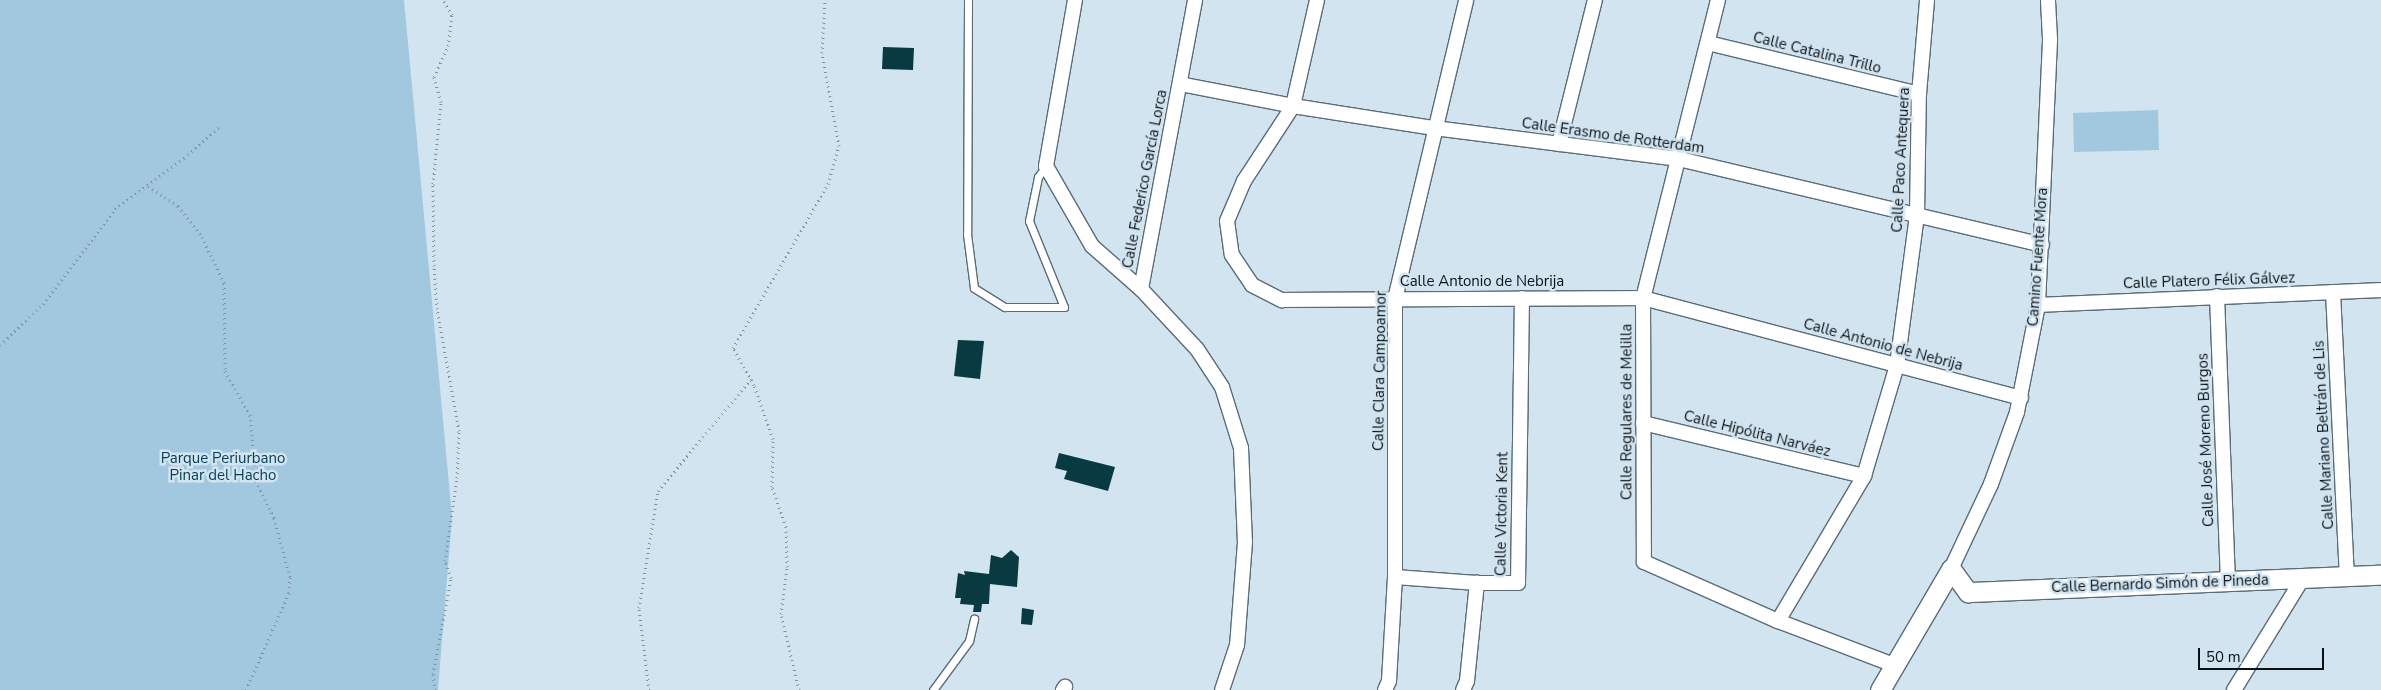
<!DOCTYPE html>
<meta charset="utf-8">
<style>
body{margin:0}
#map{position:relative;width:2381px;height:690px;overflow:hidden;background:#d1e4f0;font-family:"Nunito Sans",sans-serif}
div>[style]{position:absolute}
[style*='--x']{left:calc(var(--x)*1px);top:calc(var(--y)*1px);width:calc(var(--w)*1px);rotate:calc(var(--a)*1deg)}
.green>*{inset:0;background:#a2c8df}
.building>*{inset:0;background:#0a3a41}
.path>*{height:3px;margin-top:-1.5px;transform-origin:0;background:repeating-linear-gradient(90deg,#83919a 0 1px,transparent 0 5px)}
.roads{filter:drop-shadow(1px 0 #5b6c76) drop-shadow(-1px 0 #5b6c76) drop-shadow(0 1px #5b6c76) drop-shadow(0 -1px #5b6c76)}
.lane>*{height:7px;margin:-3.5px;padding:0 3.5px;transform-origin:3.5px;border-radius:3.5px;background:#fff}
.street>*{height:14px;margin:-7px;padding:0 7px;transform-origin:7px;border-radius:7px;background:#fff}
.secondary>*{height:19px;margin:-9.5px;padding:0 9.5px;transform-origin:9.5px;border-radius:9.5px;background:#fff}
span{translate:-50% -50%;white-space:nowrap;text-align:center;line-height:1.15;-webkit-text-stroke:5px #d1e4f0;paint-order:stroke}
.street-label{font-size:15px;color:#0b1216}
.park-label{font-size:15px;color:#053d55}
.scale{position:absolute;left:2198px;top:648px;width:126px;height:22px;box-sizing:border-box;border:2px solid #0b1216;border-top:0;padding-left:6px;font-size:15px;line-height:18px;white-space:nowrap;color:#0b1216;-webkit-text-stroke:4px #d1e4f0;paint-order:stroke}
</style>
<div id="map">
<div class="green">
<i style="clip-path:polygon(0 0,404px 0,452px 517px,438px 690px,0 690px)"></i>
<i style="clip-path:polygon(2158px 110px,2159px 150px,2074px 152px,2073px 113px)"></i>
</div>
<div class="building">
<i style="clip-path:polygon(883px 47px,914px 48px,913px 70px,882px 69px)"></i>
<i style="clip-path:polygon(958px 340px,984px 341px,980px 379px,954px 376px)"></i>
<i style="clip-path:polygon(1059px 453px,1115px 467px,1108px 491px,1064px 479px,1067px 471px,1055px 468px)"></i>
<i style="clip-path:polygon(1011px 550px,1019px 557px,1017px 587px,990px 584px,989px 604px,982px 604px,981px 612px,973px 612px,974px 605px,960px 604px,961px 598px,955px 598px,958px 573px,965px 575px,964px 571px,989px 574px,991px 555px,1002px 558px)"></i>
<i style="clip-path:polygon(1022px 608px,1034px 610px,1032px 625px,1021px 624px)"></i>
</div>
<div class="path">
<i style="--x:148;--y:186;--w:36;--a:34"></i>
<i style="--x:178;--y:206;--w:39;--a:52"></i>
<i style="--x:202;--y:237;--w:51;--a:64.4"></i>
<i style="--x:224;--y:283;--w:88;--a:89.3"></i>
<i style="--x:225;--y:371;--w:51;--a:60.4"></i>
<i style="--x:250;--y:415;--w:66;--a:84.8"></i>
<i style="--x:256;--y:481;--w:41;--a:64.1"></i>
<i style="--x:274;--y:518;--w:61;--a:74.8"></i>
<i style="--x:290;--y:577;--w:16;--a:94"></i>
<i style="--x:289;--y:593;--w:106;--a:113.9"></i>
<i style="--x:0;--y:345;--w:59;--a:-43.6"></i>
<i style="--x:43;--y:304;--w:119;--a:-52.8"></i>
<i style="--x:115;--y:209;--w:86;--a:-36.5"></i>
<i style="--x:184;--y:158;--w:47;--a:-41.5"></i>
<i style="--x:435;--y:690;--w:16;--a:-97"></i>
<i style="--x:433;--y:674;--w:98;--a:-79.4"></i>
<i style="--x:451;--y:578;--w:18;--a:-109"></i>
<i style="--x:445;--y:561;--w:84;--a:-81.8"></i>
<i style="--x:457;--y:478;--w:47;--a:-87.6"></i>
<i style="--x:459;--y:431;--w:124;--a:-100.2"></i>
<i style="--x:437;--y:309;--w:43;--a:-94"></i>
<i style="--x:434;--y:266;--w:82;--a:-90.7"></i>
<i style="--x:433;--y:184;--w:82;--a:-84.4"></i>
<i style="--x:441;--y:102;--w:26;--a:-106"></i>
<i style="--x:434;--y:77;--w:34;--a:-66"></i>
<i style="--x:448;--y:46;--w:31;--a:-83"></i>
<i style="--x:452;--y:15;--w:17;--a:-121"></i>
<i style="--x:649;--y:690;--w:83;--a:-97"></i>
<i style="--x:639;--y:608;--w:119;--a:-80.8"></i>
<i style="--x:658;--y:491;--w:146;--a:-50.3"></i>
<i style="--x:799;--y:690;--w:78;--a:-103.3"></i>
<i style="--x:781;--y:614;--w:47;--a:-82.7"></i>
<i style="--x:787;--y:567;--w:40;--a:-91.4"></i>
<i style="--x:786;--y:527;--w:42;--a:-109.3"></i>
<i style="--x:772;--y:487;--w:48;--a:-88.8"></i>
<i style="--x:773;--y:439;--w:57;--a:-109.4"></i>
<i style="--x:754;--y:385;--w:43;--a:-119.6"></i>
<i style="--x:733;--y:348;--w:190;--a:-59.9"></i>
<i style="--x:828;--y:184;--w:40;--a:-74"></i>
<i style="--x:839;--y:146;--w:95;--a:-100.4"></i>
<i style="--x:822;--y:53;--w:53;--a:-86.8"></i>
</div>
<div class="roads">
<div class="lane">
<i style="--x:968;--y:0;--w:234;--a:90.2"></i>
<i style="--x:967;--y:234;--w:54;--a:82.6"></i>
<i style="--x:974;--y:288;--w:36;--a:32"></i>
<i style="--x:1005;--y:307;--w:59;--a:0"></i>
<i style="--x:1064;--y:307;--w:93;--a:-112.1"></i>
<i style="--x:1029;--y:221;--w:45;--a:-78.4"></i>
<i style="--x:1038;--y:177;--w:14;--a:-54"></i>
<i style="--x:933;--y:690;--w:61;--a:-53.7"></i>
<i style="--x:969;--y:641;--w:23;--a:-77"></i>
</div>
<div class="street">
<i style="--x:1075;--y:0;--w:169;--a:99.9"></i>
<i style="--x:1046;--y:166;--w:92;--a:60.1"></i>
<i style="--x:1092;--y:246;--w:65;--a:41.3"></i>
<i style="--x:1141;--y:289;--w:82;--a:47"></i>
<i style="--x:1197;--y:349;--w:45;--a:56.7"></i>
<i style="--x:1222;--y:387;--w:64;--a:72.7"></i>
<i style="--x:1241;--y:448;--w:94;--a:87.6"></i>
<i style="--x:1245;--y:542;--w:103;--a:94.4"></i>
<i style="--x:1237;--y:645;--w:47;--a:108.4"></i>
<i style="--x:1317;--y:0;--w:109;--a:102.8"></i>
<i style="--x:1293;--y:106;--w:143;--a:8.9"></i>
<i style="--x:1434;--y:128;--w:247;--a:7.2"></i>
<i style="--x:1679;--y:159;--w:373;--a:13.3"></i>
<i style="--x:1718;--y:0;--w:307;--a:104.1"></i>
<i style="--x:1643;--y:298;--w:264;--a:89.8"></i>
<i style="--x:1644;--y:562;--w:146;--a:23.8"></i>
<i style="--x:1778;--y:621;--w:124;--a:20.8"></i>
<i style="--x:1708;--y:43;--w:217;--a:13.6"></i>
<i style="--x:1180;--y:84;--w:115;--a:11"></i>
<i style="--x:1293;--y:106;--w:90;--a:123.2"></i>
<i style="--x:1244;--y:181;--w:43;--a:113"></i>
<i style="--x:1227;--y:221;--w:34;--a:82"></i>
<i style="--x:1232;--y:255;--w:36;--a:56"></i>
<i style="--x:1252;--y:285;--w:34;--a:27"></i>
<i style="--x:1282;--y:300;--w:361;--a:-0.3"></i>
<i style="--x:1643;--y:298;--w:391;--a:14.8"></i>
<i style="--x:1559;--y:144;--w:148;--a:-76"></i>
<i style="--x:1141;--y:289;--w:294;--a:-79.4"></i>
<i style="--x:2333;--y:292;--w:284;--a:87.2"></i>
<i style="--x:2217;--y:296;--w:286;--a:87.8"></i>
<i style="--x:2038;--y:305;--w:343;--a:-2.5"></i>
<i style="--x:1643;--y:423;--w:227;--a:13.5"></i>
<i style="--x:1951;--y:569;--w:94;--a:-64.8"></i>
<i style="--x:1991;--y:484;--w:77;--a:-70.1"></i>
<i style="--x:2017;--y:412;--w:109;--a:-78.9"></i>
<i style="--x:2038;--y:305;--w:266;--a:-87.4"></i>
<i style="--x:2050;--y:39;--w:39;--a:-93"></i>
<i style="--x:1395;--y:577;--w:82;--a:4.2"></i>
<i style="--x:1778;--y:621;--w:169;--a:-59.3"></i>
<i style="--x:1864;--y:476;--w:116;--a:-73.4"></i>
<i style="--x:1897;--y:365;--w:151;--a:-82.4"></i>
<i style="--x:1917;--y:215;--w:121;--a:-89.1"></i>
<i style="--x:1919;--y:94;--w:94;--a:-85.1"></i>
<i style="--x:1063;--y:690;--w:4;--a:-56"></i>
<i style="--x:1385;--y:690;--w:10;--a:-66"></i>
<i style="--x:1389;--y:681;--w:104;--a:-86.7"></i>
<i style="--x:1395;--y:577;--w:278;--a:-90"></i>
<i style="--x:1395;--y:299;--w:307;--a:-76.6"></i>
<i style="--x:1463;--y:690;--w:10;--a:-66"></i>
<i style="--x:1467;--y:681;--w:99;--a:-84.2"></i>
<i style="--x:1477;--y:583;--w:41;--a:0"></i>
<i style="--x:1518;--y:583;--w:285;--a:-89.2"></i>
<i style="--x:2234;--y:690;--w:132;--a:-58.4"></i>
</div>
<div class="secondary">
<i style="--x:1880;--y:690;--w:140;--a:-59.6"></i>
<i style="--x:1951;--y:569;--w:29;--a:54"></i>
<i style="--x:1968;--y:592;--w:413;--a:-2.4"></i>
</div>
</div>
<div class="street-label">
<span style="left:1817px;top:53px;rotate:14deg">Calle Catalina Trillo</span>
<span style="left:1613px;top:136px;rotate:8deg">Calle Erasmo de Rotterdam</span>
<span style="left:1901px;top:160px;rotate:-87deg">Calle Paco Antequera</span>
<span style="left:1145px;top:179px;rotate:-79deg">Calle Federico García Lorca</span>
<span style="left:2038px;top:257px;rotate:-86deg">Camino Fuente Mora</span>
<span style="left:2209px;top:281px;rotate:-2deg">Calle Platero Félix Gálvez</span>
<span style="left:1482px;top:282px">Calle Antonio de Nebrija</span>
<span style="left:1883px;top:345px;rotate:15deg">Calle Antonio de Nebrija</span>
<span style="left:1380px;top:371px;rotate:-89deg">Calle Clara Campoamor</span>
<span style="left:1627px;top:412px;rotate:-90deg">Calle Regulares de Melilla</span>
<span style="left:1757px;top:434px;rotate:14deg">Calle Hipólita Narváez</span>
<span style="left:2324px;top:435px;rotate:-93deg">Calle Mariano Beltrán de Lis</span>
<span style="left:2206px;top:440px;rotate:-92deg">Calle José Moreno Burgos</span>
<span style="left:1502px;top:514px;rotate:-89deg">Calle Victoria Kent</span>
<span style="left:2160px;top:584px;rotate:-2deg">Calle Bernardo Simón de Pineda</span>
</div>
<div class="park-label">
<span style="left:223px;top:467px">Parque Periurbano<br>Pinar del Hacho</span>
</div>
<div class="scale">50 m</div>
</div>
